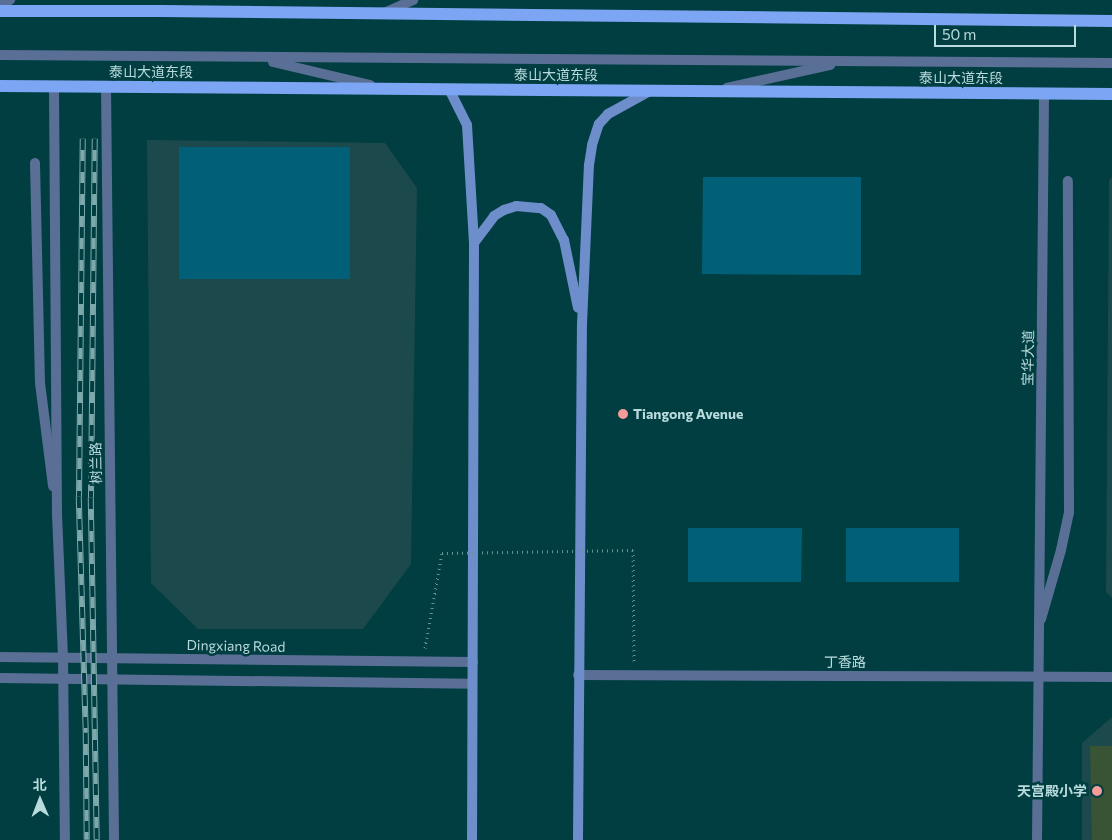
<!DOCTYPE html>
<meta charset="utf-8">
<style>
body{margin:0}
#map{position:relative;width:1112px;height:840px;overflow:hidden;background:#003e42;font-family:Commissioner,"Noto Sans SC",sans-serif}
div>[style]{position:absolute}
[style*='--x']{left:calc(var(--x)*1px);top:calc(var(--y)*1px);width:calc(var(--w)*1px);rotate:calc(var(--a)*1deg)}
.built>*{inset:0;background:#1c494c}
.green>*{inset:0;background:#385435}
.building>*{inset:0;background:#016077}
.path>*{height:3px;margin-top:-1.5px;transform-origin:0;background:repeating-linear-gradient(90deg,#649396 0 1px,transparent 0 5px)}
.service>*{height:10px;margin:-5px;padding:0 5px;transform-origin:5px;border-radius:5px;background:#5a6f95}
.tertiary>*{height:10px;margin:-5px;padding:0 5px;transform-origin:5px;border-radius:5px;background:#5a6f95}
.secondary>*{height:10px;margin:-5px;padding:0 5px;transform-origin:5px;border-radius:5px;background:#6d8eca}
.primary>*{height:12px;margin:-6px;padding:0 6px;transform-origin:6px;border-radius:6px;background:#7ca6f3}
.rail>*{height:5.5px;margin-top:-2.75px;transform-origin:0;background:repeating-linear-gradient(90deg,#003e42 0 11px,#7ea9ac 0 22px);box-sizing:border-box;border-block:1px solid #7ea9ac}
.path-bridge>*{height:3px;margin-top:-1.5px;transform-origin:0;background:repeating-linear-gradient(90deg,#649396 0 1px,transparent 0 5px)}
.dots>*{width:14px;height:14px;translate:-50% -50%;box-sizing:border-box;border:2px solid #003e42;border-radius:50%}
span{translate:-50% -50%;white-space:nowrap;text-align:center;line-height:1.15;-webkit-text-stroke:5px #003e42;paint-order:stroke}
.street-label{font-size:14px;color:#b9dbdd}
.poi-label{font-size:14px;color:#b9dbdd;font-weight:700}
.left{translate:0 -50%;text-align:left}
.right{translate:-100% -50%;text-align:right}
.north{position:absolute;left:15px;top:775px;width:50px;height:50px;-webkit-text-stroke:4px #003e42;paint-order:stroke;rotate:359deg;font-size:14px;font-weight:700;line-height:20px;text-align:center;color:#b9dbdd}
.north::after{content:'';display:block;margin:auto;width:18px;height:22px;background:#b9dbdd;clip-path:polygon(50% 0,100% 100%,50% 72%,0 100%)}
.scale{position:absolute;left:934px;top:25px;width:142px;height:22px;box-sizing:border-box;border:2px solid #b9dbdd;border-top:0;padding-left:6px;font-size:15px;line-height:18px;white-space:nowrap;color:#b9dbdd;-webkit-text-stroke:4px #003e42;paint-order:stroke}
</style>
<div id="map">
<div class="built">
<i style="clip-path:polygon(147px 140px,385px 143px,417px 188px,411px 564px,363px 629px,198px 629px,151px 583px)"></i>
<i style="clip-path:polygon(1112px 177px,1112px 598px,1106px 592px,1109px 180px)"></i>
<i style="clip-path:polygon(1112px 717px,1112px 840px,1082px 840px,1082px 743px)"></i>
</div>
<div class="green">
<i style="clip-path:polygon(1090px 746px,1112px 746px,1112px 840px,1092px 840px)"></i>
</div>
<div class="building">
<i style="clip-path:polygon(179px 147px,350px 147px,350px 279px,179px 279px)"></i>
<i style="clip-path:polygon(703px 177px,861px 177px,861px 275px,702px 274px)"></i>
<i style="clip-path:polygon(688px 528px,802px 528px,801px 582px,688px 582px)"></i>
<i style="clip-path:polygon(846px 528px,959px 528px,959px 582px,846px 582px)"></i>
</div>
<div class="path">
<i style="--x:633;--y:550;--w:112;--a:89.5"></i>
<i style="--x:425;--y:648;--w:97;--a:-79.9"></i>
</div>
<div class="service">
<i style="--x:35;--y:163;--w:220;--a:88.7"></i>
<i style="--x:40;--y:383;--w:104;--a:82.8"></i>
<i style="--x:1041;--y:619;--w:72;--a:-73.8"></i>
<i style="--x:1061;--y:550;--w:38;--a:-78"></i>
<i style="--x:1069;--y:513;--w:332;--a:-90.2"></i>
</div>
<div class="tertiary">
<i style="--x:0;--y:4;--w:11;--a:-22"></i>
<i style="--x:384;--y:13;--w:32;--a:-24"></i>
<i style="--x:0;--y:55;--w:1112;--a:0.41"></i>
<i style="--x:273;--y:62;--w:100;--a:13.3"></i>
<i style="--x:54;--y:86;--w:428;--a:89.6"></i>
<i style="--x:57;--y:514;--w:143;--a:87.6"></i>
<i style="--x:63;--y:657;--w:183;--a:89.4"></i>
<i style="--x:106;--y:87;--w:753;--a:89.39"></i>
<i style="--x:727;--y:88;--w:106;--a:-12.6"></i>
<i style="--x:0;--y:657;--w:473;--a:0.6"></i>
<i style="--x:578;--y:675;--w:534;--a:0.21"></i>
<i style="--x:0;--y:678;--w:472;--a:0.7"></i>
<i style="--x:1037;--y:840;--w:746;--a:-89.46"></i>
</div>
<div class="secondary">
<i style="--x:449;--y:89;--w:40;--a:63.4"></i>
<i style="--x:467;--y:125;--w:118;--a:86.6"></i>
<i style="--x:474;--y:243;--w:597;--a:90.19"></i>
<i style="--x:474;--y:243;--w:34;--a:-53"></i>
<i style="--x:494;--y:216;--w:12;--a:-31"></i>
<i style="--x:504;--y:210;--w:13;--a:-18"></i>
<i style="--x:516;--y:206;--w:25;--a:5"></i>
<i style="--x:541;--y:208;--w:12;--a:35"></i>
<i style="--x:551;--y:215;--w:28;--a:63"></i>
<i style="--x:564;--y:240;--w:69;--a:78.4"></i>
<i style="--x:578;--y:840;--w:516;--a:-89.56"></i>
<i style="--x:582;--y:324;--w:159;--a:-87.5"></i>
<i style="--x:589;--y:165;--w:20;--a:-81"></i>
<i style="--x:592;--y:145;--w:22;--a:-72"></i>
<i style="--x:599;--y:124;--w:13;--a:-48"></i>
<i style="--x:608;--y:114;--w:46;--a:-28.8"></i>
</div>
<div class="primary">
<i style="--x:0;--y:11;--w:161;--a:0"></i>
<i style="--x:161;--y:11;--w:951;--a:0.6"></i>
<i style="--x:0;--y:86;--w:1112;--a:0.41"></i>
</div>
<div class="rail">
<i style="--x:83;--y:139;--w:358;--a:90.6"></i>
<i style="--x:79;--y:497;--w:236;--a:88.3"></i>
<i style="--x:86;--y:733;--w:107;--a:89.5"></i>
<i style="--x:95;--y:139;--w:359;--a:90.6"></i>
<i style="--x:91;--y:498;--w:342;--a:89"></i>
</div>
<div class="path-bridge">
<i style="--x:442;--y:553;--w:191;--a:-0.9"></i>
</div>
<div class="dots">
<i style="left:623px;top:414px;background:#f59b98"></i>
<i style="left:1097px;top:791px;background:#f59b98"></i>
</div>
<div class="street-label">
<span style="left:151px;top:72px">泰山大道东段</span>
<span style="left:556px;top:75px">泰山大道东段</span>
<span style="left:961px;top:78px">泰山大道东段</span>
<span style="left:1028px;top:358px;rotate:-89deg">宝华大道</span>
<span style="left:96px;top:463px;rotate:-91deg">树兰路</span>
<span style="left:236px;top:646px;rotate:1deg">Dingxiang Road</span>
<span style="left:845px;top:662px">丁香路</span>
</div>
<div class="poi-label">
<span class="left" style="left:633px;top:414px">Tiangong Avenue</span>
<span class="right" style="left:1087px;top:791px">天宫殿小学</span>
</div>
<div class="north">北</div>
<div class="scale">50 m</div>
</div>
